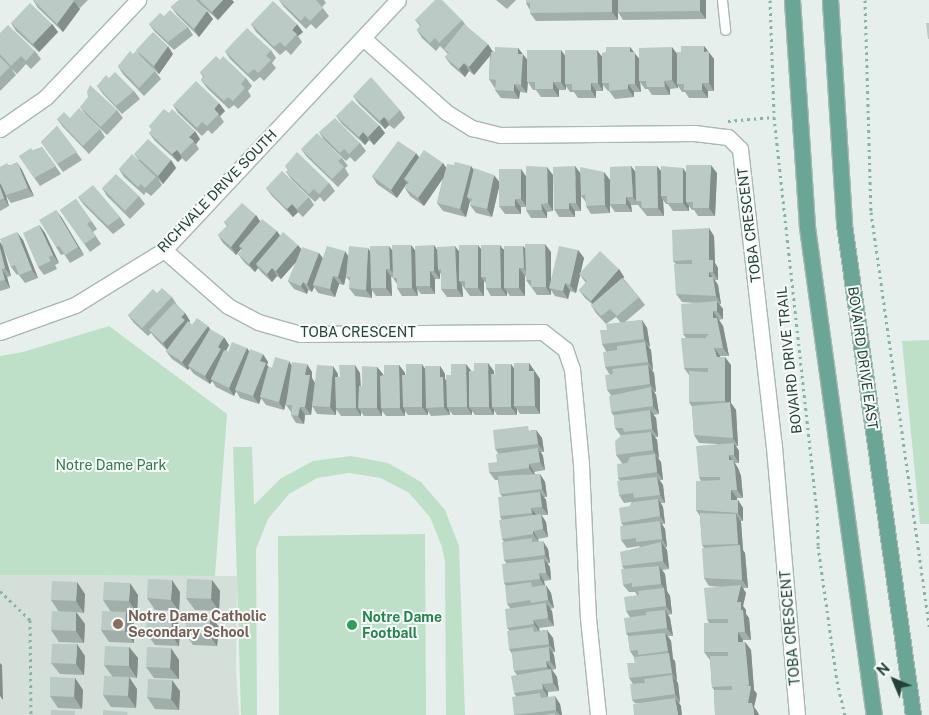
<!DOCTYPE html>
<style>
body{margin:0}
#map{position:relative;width:929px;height:715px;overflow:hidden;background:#e6efeb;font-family:"Public Sans",sans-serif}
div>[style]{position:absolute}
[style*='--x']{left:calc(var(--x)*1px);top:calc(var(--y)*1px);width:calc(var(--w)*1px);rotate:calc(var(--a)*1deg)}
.built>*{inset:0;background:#d4dfda}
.green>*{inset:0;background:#bfe0c8}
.path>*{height:3px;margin-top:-1.5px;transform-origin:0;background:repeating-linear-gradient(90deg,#86b3a5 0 2.5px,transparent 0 6.5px)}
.roads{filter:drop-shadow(1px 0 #a8b8b2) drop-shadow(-1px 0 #a8b8b2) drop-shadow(0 1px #a8b8b2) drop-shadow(0 -1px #a8b8b2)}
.lane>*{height:9px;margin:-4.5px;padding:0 4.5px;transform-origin:4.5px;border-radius:4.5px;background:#fff}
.street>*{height:15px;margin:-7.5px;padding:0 7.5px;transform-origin:7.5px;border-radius:7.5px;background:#fff}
.secondary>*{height:15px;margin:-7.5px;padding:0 7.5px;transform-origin:7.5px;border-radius:7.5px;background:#fff}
.primary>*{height:15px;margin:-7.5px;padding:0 7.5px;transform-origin:7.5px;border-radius:7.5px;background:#6aa596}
.wall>*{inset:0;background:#a1aea9}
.shaded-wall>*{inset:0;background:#838d89}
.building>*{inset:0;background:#bbcac4}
.dots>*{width:14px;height:14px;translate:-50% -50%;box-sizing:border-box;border:2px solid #f7fbf9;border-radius:50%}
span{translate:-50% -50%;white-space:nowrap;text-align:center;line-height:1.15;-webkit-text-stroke:4px #f7fbf9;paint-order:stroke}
.street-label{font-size:14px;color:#24423a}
.park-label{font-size:14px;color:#2d7a4b}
.education-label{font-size:14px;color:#785e54;font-weight:700}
.left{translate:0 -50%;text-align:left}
.leisure-label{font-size:14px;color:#27864d;font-weight:700}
.north{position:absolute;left:869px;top:655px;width:50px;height:50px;-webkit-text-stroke:4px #f7fbf9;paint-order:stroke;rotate:315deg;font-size:14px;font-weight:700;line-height:20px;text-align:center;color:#24423a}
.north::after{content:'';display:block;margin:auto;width:18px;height:22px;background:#24423a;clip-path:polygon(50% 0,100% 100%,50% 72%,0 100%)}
</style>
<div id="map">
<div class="built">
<i style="clip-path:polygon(0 575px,237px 576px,236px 670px,239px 715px,0 715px)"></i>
</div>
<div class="green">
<i style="clip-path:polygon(109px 326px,227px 414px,215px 576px,0 575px,0 356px,23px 352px)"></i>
<i style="clip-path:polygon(929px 340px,929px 524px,920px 524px,902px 341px)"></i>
<i style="clip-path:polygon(233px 447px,252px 447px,254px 505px,280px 479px,313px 461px,351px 456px,388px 463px,421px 482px,445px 510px,459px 546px,465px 715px,446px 715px,445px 562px,442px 547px,430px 517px,409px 493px,381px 478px,349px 473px,317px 478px,289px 494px,268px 519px,256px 549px,257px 715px,241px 715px)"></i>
<i style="clip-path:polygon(425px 534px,426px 715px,279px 715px,278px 536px)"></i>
</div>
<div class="path">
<i style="--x:770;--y:0;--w:117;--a:88"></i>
<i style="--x:774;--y:117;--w:395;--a:83.8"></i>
<i style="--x:817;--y:510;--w:36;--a:88"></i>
<i style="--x:818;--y:546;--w:136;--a:82"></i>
<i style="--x:837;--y:681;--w:35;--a:77"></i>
<i style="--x:865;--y:0;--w:212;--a:88.4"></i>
<i style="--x:871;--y:212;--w:419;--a:82"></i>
<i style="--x:728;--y:121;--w:46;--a:-5"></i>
<i style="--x:0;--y:591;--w:42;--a:44"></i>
<i style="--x:30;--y:620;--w:95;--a:89.4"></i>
</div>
<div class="roads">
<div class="lane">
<i style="--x:722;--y:0;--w:30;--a:84"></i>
</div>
<div class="street">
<i style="--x:363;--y:38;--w:111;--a:41.7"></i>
<i style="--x:446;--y:112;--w:31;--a:32"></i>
<i style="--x:472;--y:128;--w:29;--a:14"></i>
<i style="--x:500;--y:135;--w:194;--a:-0.6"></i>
<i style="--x:694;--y:133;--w:34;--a:7"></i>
<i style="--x:728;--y:137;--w:17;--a:45"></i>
<i style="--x:740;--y:149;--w:300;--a:83.5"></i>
<i style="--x:774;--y:447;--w:269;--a:85.1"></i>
<i style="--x:0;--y:129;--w:56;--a:-34.8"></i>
<i style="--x:46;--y:97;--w:134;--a:-46.5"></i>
<i style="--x:164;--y:250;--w:85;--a:41.2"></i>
<i style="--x:228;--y:306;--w:34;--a:28"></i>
<i style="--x:258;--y:322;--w:44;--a:15.9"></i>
<i style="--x:300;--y:334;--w:243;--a:-0.5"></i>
<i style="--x:543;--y:332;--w:28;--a:38"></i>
<i style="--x:565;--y:349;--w:21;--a:71"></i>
<i style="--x:572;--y:369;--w:96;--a:84.6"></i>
<i style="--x:581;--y:465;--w:153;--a:87.4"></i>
<i style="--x:588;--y:618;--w:98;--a:84.1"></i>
</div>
<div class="secondary">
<i style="--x:0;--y:332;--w:80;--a:-19.8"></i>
<i style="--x:75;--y:305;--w:105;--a:-31.7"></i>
<i style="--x:164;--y:250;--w:342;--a:-46.9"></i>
</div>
<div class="primary">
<i style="--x:792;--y:0;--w:227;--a:86.2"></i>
<i style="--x:807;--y:227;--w:493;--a:82.2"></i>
<i style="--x:830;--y:0;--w:224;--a:86.4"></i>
<i style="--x:844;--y:224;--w:496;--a:82"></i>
</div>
</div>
<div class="wall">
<i style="clip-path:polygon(33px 0,88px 0,80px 8px,76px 4px,80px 9px,63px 32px,38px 8px)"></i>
<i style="clip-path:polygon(179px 0,232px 0,234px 2px,218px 20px,201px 5px,213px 19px,199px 37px,177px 15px,171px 7px)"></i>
<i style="clip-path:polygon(279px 0,324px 0,326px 3px,322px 7px,329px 16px,316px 29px,311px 24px,306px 29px,284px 7px)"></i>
<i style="clip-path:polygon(496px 0,516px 0,507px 9px)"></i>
<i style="clip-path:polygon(706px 0,706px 19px,623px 20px,618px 12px,618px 20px,536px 21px,530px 13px,530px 10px,526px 3px)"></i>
<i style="clip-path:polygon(164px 16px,188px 27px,193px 35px,174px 50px,155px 32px,149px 24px)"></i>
<i style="clip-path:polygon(415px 20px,462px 20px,467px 27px,493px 52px,518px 48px,527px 60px,561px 50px,565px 55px,602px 56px,606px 52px,630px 47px,639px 59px,677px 54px,681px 52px,704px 46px,714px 59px,714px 91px,708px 91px,708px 98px,689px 98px,685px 92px,682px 92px,678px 86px,678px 88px,670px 89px,670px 95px,652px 95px,648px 89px,645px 89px,640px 82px,641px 92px,634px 92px,634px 97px,615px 99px,609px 91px,608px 91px,603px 85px,603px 91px,596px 91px,596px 98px,578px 98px,574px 92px,570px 92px,566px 86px,566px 90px,559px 90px,559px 97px,541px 97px,536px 90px,533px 90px,528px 82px,527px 93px,520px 92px,519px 99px,501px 98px,495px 90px,495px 88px,494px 87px,489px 79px,490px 56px,474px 75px,469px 71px,465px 77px,451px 65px,445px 57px,448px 54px,440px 46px,436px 51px,422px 38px,417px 30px,420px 26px)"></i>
<i style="clip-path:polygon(11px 23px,52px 24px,58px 32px,39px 52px,16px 31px)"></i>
<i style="clip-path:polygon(251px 24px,303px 32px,298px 36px,302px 42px,291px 55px,286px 50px,280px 55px,256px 32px)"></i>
<i style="clip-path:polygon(0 33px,35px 51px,41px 59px,31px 69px,26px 64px,17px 74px,11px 68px,16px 75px,0 91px)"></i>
<i style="clip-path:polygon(136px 50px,173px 54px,159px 74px,148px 64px,155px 71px,161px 79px,144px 96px,123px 74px,118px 66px,133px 54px,140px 56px)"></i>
<i style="clip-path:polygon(271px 50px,276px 58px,272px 63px,276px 68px,264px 81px,260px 77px,254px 82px,230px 59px,225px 51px)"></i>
<i style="clip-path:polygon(200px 72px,246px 78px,252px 86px,248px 91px,251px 96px,238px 109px,234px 105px,229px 109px,207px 88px,201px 80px,203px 77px)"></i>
<i style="clip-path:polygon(109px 78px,134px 91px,140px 99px,122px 114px,103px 94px,97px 86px)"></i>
<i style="clip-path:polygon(353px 96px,400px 110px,405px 118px,394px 129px,389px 125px,385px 129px,359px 104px)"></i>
<i style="clip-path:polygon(173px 105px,225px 111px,220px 116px,224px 122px,212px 134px,208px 130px,202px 136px,178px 113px)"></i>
<i style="clip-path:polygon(80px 107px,117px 110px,123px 118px,107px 135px,86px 115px)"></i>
<i style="clip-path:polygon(336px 116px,385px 133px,374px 145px,369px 140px,365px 145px,342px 124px)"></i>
<i style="clip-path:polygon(70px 118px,100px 129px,105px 137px,89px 154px,63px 127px,57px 119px)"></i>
<i style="clip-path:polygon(57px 126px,82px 160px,63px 172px,41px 142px)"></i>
<i style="clip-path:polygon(149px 126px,200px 139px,196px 144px,199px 149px,186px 162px,182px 158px,178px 162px,155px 141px,149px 133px,152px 130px)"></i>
<i style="clip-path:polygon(319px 132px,360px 143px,366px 151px,355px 162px,350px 157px,346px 161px,324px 140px)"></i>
<i style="clip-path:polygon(42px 147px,61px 174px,40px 186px,19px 156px)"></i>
<i style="clip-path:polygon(301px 149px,342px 158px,348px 166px,345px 168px,349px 175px,338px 187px,307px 157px)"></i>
<i style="clip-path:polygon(134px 154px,171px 160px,176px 168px,163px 184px,158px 179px,162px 185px,151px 196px,146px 192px,144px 195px,124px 177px,119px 169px,139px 160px)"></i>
<i style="clip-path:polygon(419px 157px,443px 163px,446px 168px,454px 165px,471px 166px,474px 170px,499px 182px,521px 169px,526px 176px,553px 175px,553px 211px,547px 212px,547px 218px,531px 218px,526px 210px,526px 207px,521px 207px,521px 214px,505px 214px,499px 206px,499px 187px,492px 217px,476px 213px,470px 205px,471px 203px,470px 201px,466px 217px,443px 211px,437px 203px,443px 178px,424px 206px,410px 196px,405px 188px,407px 184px,407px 183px,397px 198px,377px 184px,372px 176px)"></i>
<i style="clip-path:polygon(9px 165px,22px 170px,34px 196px,11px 203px,6px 196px,9px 206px,0 211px,0 167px)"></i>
<i style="clip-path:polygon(285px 166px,329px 183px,335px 191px,324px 202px,320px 197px,315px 202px,292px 180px,286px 172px,288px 170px)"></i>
<i style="clip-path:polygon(631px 166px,635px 172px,657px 166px,661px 171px,683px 168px,686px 173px,717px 173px,715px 216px,698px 216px,694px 210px,692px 210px,689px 206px,689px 211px,673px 211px,668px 204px,666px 204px,663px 200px,664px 216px,647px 216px,638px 205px,631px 205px,632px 212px,615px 212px,610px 205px,610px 213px,591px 214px,586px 206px,586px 202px,581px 196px,581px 211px,575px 211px,575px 217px,559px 217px,554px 209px,580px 174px,610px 180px)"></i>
<i style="clip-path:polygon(102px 188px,139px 196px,145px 204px,130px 219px,107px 196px)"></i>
<i style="clip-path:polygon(266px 188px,309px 197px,314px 205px,303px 217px,298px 212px,293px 217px,272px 196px)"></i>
<i style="clip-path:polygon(78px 197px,120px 217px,125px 225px,113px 234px,84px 205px)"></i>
<i style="clip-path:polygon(76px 199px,97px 229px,93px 232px,101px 244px,90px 252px,60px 210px)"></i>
<i style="clip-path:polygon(56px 210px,84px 255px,70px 263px,64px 254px,61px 255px,56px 247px)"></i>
<i style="clip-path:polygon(256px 215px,260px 221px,277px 231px,280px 236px,301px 249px,319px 253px,322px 258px,348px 256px,370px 252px,392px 250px,411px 245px,415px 251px,434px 245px,437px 250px,459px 251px,504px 249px,523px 246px,526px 249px,551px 252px,551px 281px,578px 250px,584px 258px,580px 273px,619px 269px,624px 277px,623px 278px,639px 297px,645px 305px,625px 322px,642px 320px,647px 328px,650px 347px,648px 347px,651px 350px,653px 370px,652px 370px,654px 373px,656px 392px,654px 392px,656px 395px,659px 414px,653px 415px,656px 418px,658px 437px,655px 437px,657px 440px,659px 458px,658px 458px,661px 462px,663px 480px,660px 480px,663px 485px,665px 503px,661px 503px,663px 507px,665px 524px,662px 524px,665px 529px,667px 547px,665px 548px,667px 550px,669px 569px,662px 570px,665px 574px,667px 591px,670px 596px,672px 614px,668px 615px,670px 618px,673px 636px,668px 636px,671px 641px,673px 659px,675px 661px,677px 681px,676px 681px,678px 683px,680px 702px,679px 703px,681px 706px,635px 703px,632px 700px,633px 684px,629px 678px,635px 663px,634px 657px,630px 651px,628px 636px,626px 633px,630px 617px,626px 611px,637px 595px,635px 592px,629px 592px,623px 585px,624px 569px,622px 566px,640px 547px,639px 546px,627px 548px,621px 540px,623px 525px,621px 523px,632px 502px,624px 503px,619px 495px,620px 481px,618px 478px,622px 463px,616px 455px,621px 436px,615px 428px,614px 416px,611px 412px,611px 395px,607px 390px,610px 375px,605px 367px,606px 351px,602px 344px,607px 330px,621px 323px,616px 317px,606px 324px,596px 313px,591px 305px,592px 304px,585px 298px,579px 290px,586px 283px,580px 275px,576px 293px,570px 291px,568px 299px,555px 296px,551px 290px,551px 295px,537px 295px,526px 280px,526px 276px,525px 276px,525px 296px,510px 296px,507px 292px,507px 296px,491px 296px,486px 288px,486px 283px,484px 281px,484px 296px,470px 296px,462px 285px,463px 297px,447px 297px,441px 289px,441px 274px,440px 273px,440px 279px,435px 279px,435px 294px,421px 294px,417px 289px,418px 296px,402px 296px,397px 288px,397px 284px,393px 278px,392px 277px,391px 277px,392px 296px,376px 296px,372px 290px,372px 298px,355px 296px,349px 288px,350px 281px,346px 277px,346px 275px,344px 285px,339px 284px,335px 297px,318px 293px,314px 287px,312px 292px,308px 290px,307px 294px,294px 289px,288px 281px,296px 262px,281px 279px,277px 276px,272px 282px,261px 272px,258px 268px,255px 272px,244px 262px,238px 254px,242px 250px,241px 249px,236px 255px,223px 243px,218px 235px,227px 226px,224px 222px)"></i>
<i style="clip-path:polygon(39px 225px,45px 233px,59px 263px,55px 265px,57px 269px,44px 275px,38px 267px)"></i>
<i style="clip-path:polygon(714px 236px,715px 263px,718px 268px,718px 280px,715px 280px,718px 285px,721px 304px,719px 304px,723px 309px,723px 319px,719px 320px,723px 326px,729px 356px,720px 356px,720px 357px,731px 365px,731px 403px,736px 410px,738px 446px,736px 446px,739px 451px,739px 463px,735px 463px,738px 468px,741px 476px,743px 498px,737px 498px,737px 500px,738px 500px,743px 508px,743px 521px,741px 521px,741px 522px,743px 550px,745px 553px,748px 588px,743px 588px,746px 593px,743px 606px,746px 610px,746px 614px,749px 618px,751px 640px,743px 640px,743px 642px,745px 642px,751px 650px,754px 690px,757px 694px,754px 707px,757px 711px,759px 715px,715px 715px,714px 690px,712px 687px,710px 660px,704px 652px,709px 623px,707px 619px,722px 587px,709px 586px,704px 578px,704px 548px,702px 545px,700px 516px,696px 510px,701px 481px,699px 477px,717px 444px,699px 443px,694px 435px,692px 407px,689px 402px,689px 375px,684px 368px,686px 338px,683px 334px,697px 303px,682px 302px,676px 294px,676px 264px,673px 261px)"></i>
<i style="clip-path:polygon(23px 240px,38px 278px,25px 283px,18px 274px,17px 275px,11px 267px,3px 246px,11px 276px,7px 277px,10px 288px,0 291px,0 242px,2px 245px)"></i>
<i style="clip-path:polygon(157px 293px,172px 297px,177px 305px,185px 313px,190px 321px,189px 322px,192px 325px,210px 330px,229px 345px,226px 351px,228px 352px,247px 348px,249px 352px,268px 362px,267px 365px,269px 367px,272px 368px,291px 365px,312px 372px,312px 378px,315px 383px,338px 374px,338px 377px,360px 373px,361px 386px,362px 386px,377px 367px,383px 375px,399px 365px,405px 373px,405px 375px,425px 368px,440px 366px,445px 374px,445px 379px,447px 381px,451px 375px,471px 371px,494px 371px,494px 374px,495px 374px,511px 364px,514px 369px,529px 363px,540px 379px,540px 414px,520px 414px,517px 409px,517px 415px,497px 415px,494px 410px,494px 415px,475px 415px,472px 411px,472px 415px,453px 415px,449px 410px,450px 415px,431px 416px,428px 411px,428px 415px,408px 415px,405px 411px,405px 416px,386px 416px,382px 411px,382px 416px,364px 416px,361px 412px,361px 416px,341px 416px,336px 409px,336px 415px,317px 414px,312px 406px,311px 415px,305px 415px,304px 424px,296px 423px,291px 415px,291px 412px,286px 405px,287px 400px,284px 410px,266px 405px,261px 398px,259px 404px,240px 398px,236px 391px,234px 396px,216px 387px,212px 381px,210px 384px,194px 374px,189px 368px,188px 370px,172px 359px,166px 351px,167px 350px,155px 338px,151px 333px,148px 336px,134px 323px,128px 315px)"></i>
<i style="clip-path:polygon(532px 430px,536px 430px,542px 438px,544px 452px,541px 452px,543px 456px,545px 470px,534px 472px,535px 474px,540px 474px,545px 482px,547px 497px,544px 497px,546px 500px,548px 515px,541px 515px,546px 522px,548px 537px,538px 539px,538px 541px,548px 549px,550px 563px,547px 564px,550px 567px,551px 580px,544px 581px,545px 585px,551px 593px,554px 608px,550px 609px,552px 611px,554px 626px,539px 628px,539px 631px,547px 630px,553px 638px,555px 652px,552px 653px,554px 655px,556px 669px,552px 670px,557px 677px,559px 691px,548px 692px,548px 697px,560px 704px,562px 715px,514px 715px,516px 696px,514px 693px,517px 675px,514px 671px,512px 654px,509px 649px,509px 630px,507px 628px,510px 608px,507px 604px,506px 586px,504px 583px,507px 564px,504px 560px,504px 542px,502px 539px,502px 520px,500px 516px,502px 496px,500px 494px,498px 480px,495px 480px,489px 472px,497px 462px,498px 453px,495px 449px)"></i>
<i style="clip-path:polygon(212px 580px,220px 591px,219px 611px,195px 610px,186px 598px)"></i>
<i style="clip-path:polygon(180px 592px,179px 611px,155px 610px,147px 598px)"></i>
<i style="clip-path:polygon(85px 594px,84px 613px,76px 612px,85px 624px,84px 643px,59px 642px,51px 630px,59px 612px,51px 600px)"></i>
<i style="clip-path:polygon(138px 595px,137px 613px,126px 613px,134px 624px,134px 643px,109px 642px,101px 630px,111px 612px,103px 600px)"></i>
<i style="clip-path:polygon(180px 626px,179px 646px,155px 645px,146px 633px)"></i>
<i style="clip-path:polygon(219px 627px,217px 646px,193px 645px,185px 633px)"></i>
<i style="clip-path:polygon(129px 647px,138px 658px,137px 678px,129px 677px,137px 689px,136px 708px,111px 707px,103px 695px,112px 676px,104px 665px)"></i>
<i style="clip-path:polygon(85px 656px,84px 675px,60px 674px,51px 663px)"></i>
<i style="clip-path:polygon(179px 660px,179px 679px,154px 678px,146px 667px)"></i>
<i style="clip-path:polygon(75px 678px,83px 690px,82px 709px,58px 708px,50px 696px)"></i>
<i style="clip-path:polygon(180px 691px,179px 710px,155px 709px,147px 697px)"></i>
</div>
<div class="shaded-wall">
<i style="clip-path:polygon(223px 0,232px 0,234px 2px,218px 20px,212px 12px)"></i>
<i style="clip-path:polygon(612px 0,618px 0,618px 20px,612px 12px)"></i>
<i style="clip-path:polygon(700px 0,706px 0,706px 19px,700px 11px)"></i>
<i style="clip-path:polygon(74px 1px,80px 9px,63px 32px,57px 24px)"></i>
<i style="clip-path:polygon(207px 11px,213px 19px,199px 37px,194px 29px)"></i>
<i style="clip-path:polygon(52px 24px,58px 32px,39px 52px,33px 44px)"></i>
<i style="clip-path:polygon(297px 24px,303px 32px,298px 36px,292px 30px)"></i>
<i style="clip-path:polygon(488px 44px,493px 52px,474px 75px,469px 67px)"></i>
<i style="clip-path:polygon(168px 46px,173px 54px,159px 74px,154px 66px)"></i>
<i style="clip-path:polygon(704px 46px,714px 59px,714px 91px,709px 83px,704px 52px)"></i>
<i style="clip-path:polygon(630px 47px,640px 60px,639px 81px,640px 82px,641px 92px,635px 84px,630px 52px)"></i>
<i style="clip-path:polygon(672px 47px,678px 55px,677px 84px,678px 86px,678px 88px,672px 80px)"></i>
<i style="clip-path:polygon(518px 48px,529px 62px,527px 93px,521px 85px,518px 54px)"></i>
<i style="clip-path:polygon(561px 50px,566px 58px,565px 84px,566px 86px,566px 90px,561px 82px)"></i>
<i style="clip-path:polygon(597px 50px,603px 58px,602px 83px,603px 85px,603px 91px,598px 83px)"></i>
<i style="clip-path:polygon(464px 63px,469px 71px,465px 77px,459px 69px)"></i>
<i style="clip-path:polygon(664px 81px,670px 89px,670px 95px,665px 87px)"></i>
<i style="clip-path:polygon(553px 82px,559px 90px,559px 97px,553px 89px)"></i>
<i style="clip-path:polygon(591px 83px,596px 91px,596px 98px,591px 90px)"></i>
<i style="clip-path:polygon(702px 83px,708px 91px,708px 98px,702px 90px)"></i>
<i style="clip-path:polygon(514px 84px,520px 92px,519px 99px,514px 91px)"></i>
<i style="clip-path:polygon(628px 84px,634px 92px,634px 97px,628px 89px)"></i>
<i style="clip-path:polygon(219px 103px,225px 111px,220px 116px,214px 109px)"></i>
<i style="clip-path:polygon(384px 117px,389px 125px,385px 129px,380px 121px)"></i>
<i style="clip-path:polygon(379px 125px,385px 133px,374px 145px,368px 137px)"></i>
<i style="clip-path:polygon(195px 131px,200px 139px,196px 144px,189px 137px)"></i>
<i style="clip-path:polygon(363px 132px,369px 140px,365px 145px,359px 137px)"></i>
<i style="clip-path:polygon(177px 150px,182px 158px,178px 162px,172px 154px)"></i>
<i style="clip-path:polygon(416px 153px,422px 161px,404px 179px,407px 183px,397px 198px,391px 190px)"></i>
<i style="clip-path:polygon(171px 160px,176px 168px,163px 184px,158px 176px)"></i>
<i style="clip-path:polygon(17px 162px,22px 170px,34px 196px,28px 188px)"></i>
<i style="clip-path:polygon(443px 163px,448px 171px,424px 206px,418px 198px)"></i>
<i style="clip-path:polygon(711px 165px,717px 173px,715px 216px,709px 208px)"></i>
<i style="clip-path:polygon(471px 166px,476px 174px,467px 197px,470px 201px,466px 217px,460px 209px)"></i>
<i style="clip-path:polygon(575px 166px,581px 174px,581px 211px,576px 203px)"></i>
<i style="clip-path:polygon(631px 166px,637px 174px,636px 201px,633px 197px)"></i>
<i style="clip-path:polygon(657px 166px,663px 174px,661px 196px,663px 200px,664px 216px,658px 208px)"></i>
<i style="clip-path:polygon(547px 167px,553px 175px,553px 211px,548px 203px)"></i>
<i style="clip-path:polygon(683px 168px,688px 176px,686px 202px,689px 206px,689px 211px,683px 203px)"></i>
<i style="clip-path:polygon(521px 169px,526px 177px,527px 207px,521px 199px)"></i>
<i style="clip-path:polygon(604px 172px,610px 180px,610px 213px,605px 205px)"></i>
<i style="clip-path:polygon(494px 175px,500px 183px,492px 217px,487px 209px)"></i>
<i style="clip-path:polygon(0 181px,2px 183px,9px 206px,4px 198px,0 187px)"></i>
<i style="clip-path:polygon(626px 197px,631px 205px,632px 212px,626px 204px)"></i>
<i style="clip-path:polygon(515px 199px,521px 207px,521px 214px,515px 206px)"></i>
<i style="clip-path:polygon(569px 203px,575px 211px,575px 217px,569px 209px)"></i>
<i style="clip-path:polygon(292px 204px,298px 212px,293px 217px,287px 209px)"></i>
<i style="clip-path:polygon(541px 204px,547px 212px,547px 218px,542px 210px)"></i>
<i style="clip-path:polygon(56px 210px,62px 218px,84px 255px,78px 247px)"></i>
<i style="clip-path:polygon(256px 215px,261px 223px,239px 246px,241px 249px,236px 255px,231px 247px)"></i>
<i style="clip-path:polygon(39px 225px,45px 233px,59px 263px,53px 255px)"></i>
<i style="clip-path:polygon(709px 228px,714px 236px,715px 263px,718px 268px,718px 280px,713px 272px,709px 260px)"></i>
<i style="clip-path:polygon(277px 231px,282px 239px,256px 264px,258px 268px,255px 272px,249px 264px)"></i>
<i style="clip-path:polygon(17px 232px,23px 240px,38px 278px,32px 270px)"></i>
<i style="clip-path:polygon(0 242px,2px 245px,11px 276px,5px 268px,0 248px)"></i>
<i style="clip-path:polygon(545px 244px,551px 252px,551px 288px,549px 288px,551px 290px,551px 295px,546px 287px)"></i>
<i style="clip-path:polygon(298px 245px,304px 253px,281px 279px,276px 271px)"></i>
<i style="clip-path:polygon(411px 245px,417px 253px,416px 286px,417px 289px,418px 296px,412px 288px)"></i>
<i style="clip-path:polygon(434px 245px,439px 253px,438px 270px,440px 273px,440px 279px,434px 271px)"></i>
<i style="clip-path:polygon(478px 245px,484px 253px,481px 277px,484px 281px,484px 296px,478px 288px)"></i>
<i style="clip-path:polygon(500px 245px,506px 253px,504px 288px,507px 292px,507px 296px,501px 288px)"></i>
<i style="clip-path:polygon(389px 246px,395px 254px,395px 276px,390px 269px)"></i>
<i style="clip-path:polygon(455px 246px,461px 254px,459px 281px,462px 285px,463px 297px,457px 289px)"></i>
<i style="clip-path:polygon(523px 246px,529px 254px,529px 276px,524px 268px)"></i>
<i style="clip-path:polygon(368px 248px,373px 256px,371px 288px,372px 290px,372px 298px,366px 290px)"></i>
<i style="clip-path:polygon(578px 250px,584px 258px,576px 293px,570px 285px)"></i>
<i style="clip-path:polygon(345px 251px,350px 259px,344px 285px,338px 277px)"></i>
<i style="clip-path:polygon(319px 253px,325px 261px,313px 285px,314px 287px,312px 292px,307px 284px)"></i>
<i style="clip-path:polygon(272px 268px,277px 276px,272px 282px,267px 274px)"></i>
<i style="clip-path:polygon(519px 268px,525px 276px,525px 296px,519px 288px)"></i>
<i style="clip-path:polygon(2px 269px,7px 277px,10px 288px,5px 280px)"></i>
<i style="clip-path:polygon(386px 269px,391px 277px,392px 296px,386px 288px)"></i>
<i style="clip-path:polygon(619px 269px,624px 277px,596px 309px,591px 301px)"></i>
<i style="clip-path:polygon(430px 271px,435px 279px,435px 294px,430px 286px)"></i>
<i style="clip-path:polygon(709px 272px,718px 285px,721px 304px,716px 296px,709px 277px)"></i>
<i style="clip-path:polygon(333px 276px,339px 284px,335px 297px,330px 289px)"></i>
<i style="clip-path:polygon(303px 282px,308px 290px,307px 294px,301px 286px)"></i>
<i style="clip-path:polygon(565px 283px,570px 291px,568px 299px,563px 291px)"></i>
<i style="clip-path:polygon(717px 301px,723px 309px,723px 319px,717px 311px)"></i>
<i style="clip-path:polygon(713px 311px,723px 326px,729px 356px,723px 348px,713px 318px)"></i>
<i style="clip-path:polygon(185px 313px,190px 321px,168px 351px,163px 343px)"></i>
<i style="clip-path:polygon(642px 320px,647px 328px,650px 347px,644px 339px)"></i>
<i style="clip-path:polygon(208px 326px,213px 334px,188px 366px,189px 368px,188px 370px,182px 362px)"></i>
<i style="clip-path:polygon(224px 337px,229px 345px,211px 379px,212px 381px,210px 384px,205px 376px,218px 347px)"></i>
<i style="clip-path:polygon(645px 342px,651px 350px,653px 370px,648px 362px)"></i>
<i style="clip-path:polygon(247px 348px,252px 356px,235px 390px,236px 391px,234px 396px,229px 388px)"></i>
<i style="clip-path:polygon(714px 348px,720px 356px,723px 365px,717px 357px)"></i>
<i style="clip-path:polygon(263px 354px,268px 362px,267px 365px,271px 371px,260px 397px,261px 398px,259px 404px,253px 396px,260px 361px)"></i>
<i style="clip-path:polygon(725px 357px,731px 365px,731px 403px,736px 410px,738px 446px,733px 438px,731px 409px,725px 401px)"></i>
<i style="clip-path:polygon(289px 361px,294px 369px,284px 410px,279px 402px)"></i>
<i style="clip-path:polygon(488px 363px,494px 371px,494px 407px,492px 407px,494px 410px,494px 415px,489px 407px)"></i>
<i style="clip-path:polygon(529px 363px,540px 379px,540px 414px,535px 406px,529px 371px)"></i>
<i style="clip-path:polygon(307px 364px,312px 372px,312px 378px,315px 383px,311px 415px,305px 407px,305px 375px)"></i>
<i style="clip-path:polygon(422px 364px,427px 372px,426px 408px,428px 411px,428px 415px,422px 407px)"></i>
<i style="clip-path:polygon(466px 364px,472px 372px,469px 407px,472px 411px,472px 415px,467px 407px)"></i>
<i style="clip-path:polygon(511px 364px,516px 371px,514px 406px,517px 409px,517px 415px,511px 407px)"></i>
<i style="clip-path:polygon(355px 365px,360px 373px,361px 408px,358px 408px,361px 412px,361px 416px,356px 408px)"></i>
<i style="clip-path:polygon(399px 365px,405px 373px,405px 407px,403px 407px,405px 411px,405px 416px,400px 408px)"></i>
<i style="clip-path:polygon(648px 365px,654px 373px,656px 392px,650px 384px)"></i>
<i style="clip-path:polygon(333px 366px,338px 374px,336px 415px,330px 407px)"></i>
<i style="clip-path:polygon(440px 366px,445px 374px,445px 379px,449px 385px,447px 407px,449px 410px,450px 415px,444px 407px,440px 377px)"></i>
<i style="clip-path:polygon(377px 367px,383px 374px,383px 408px,381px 408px,382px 411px,382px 416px,377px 408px)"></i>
<i style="clip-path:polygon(651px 387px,656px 395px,659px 414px,653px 406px)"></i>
<i style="clip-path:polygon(300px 407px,305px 415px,304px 424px,298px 416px)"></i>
<i style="clip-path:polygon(650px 410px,656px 418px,658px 437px,652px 429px)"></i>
<i style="clip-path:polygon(536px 430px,542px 438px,544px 452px,538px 444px)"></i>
<i style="clip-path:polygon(651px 432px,657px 440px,659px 458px,653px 450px)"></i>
<i style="clip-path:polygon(734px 443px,739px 451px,739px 463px,734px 455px)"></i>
<i style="clip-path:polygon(538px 448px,543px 456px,545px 470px,540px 462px)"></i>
<i style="clip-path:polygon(655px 454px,661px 462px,663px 480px,657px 472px)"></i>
<i style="clip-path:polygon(729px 455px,738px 468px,741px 476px,743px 498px,737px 490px,729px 460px)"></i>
<i style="clip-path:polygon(529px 464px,534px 472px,535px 476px,529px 468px)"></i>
<i style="clip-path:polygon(540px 474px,545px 482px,547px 497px,542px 489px)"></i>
<i style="clip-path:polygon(657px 477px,663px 485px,665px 503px,660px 495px)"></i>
<i style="clip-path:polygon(731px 490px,737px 498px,737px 508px,731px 500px)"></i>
<i style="clip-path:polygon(540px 492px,546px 500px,548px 515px,542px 507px)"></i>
<i style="clip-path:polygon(658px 499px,663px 507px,665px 524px,660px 516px)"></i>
<i style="clip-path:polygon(738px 500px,743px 508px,743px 521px,738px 513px)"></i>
<i style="clip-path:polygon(531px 508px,537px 516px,537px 521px,532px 513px)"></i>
<i style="clip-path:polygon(541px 514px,546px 522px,548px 537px,543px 529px)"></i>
<i style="clip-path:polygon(736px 514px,741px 522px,743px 550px,745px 553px,748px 588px,742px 580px,740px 546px,738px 544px)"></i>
<i style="clip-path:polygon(660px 521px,665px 529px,667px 547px,662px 539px)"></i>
<i style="clip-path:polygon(533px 531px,538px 539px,539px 542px,533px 534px)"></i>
<i style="clip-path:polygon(543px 541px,548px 549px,550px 563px,545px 555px)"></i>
<i style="clip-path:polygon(661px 542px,667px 550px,669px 569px,663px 561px)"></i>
<i style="clip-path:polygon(544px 559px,550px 567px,551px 580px,546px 573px)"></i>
<i style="clip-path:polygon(659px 566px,665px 574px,667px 591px,670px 596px,672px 614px,666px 606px,664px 588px,661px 584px)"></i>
<i style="clip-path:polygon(539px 573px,544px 581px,545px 587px,540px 579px)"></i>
<i style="clip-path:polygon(172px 580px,180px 592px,179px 611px,171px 600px)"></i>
<i style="clip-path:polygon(212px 580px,220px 591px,219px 611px,211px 599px)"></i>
<i style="clip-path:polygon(77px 582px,85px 594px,84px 613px,76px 601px)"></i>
<i style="clip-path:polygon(130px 583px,138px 595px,137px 613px,129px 601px)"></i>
<i style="clip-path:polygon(546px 585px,551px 593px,554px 608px,548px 600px)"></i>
<i style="clip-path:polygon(741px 585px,746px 593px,743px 606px,746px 610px,746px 614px,749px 618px,751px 640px,745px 632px,737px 602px)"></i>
<i style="clip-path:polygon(546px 603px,552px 611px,554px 626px,548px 618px)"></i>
<i style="clip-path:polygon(665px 610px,670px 618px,673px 636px,667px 628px)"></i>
<i style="clip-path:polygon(76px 612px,85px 624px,84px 643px,76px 631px)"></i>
<i style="clip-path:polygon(126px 612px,134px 624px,134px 643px,125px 631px)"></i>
<i style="clip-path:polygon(172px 615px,180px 626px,179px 646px,171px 634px)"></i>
<i style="clip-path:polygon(210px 615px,219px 627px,217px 646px,209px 634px)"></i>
<i style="clip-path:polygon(533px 620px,539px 628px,540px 632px,534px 624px)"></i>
<i style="clip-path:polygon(547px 630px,553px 638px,555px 652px,549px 644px)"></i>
<i style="clip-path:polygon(738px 632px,743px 640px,743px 650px,738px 642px)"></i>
<i style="clip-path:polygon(665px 633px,671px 641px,673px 659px,675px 661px,677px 681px,672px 673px,669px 654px,668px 651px)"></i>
<i style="clip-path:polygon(745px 642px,751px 650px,754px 690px,757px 694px,754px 707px,757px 711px,759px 715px,754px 715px,748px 703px,751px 688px,749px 685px)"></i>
<i style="clip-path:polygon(77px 644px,85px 656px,84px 675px,76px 664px)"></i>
<i style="clip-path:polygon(129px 647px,138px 658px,137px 678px,129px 666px)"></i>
<i style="clip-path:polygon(549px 647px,554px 655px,556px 669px,550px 661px)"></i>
<i style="clip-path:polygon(171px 648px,179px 660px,179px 679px,170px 668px)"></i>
<i style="clip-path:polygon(546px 661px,557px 677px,559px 691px,553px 683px,552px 675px,547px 667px)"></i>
<i style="clip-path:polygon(0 663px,2px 665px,3px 700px,0 696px)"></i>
<i style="clip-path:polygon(672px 675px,678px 683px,680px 702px,675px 694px)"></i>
<i style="clip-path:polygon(129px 677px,137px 689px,136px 708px,128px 696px)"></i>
<i style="clip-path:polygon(75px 678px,83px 690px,82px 709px,74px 697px)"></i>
<i style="clip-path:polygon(172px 680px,180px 691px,179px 710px,171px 699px)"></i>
<i style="clip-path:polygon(542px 684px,548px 692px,548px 697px,543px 689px)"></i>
<i style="clip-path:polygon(555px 696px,560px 704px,562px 715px,560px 715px,556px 710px)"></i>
<i style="clip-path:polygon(675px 698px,681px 706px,682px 715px,678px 715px)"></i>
</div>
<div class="building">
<i style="clip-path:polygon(33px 0,73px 0,74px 1px,57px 24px)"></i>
<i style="clip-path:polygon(179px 0,196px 0,207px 11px,194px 29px,171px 7px)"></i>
<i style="clip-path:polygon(199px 0,223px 0,212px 12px)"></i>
<i style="clip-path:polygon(279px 0,316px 0,323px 8px,310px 21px,305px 16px,301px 21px)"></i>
<i style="clip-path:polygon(435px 0,442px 0,462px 20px,439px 43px,435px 38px,430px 43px,417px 30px,421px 25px,415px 20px)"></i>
<i style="clip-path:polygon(526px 0,612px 0,612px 12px,530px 13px,530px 3px,526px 3px)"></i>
<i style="clip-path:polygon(618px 0,700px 0,700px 11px,618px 12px)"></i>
<i style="clip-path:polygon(273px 1px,297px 24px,292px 30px,297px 34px,285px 47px,280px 42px,274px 47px,251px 24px)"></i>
<i style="clip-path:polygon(30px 3px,52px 24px,33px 44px,11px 23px)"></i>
<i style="clip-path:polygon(170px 10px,188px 27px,168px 42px,149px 24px,160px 13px,164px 16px)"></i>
<i style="clip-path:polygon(926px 23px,929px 23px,929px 39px,928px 39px)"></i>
<i style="clip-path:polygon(464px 24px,488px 44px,469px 67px,464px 63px,459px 69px,445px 57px,449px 53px,444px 49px)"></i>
<i style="clip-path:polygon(8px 25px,35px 51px,26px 61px,21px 56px,11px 66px,0 54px,0 33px)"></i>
<i style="clip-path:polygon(247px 28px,271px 50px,266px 56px,271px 60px,258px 73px,254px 69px,248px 74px,225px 51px)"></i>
<i style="clip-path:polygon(153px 32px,168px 46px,154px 66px,136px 50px)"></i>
<i style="clip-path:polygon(681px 46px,704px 46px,704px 52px,709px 51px,709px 83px,702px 83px,702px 90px,684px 90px,684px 84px,677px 84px,677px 52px,681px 52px)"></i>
<i style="clip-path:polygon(495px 47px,518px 48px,518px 54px,523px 54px,521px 85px,514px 84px,514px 91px,495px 90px,496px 80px,489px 79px,491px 52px,495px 52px)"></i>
<i style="clip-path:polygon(606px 47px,630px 47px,630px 52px,635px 52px,635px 84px,628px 84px,628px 89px,609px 91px,609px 83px,602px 83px,602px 53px,606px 52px)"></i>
<i style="clip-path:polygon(672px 47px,672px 80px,664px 81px,665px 87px,647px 87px,646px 81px,639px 81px,639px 48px)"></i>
<i style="clip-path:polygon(527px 50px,561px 50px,561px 82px,553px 82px,553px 89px,535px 89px,535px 82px,527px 82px)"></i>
<i style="clip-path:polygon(565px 50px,597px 50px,598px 83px,591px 83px,591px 90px,572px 90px,572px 84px,565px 84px)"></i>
<i style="clip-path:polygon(130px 51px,133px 54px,136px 51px,155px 71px,139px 88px,118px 66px)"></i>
<i style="clip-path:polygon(216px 56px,220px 60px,223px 56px,246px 78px,241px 84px,245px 88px,233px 101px,228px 97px,224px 101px,201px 80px,204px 77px,200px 72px)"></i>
<i style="clip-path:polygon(0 57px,10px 67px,0 77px)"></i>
<i style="clip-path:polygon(115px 72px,134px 91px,116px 106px,97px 86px,106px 75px,109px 78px)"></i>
<i style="clip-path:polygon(371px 77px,400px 110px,389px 121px,384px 117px,380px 121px,353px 96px)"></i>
<i style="clip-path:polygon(196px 81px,219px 103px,214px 109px,219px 114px,207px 126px,202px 122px,197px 128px,173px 105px)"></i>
<i style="clip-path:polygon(90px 85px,117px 110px,101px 127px,80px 107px,88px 97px,87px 92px)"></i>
<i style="clip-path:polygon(352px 100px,379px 125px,368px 137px,363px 132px,359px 137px,336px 116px)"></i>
<i style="clip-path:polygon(79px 108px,100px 129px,83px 146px,57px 119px,64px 112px,70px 118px)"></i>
<i style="clip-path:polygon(164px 109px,169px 113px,172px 109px,195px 131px,189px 137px,194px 141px,181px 154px,177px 150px,172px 154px,149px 133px,152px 130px,149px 126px)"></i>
<i style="clip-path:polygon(335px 118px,360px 143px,349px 154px,344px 149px,340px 153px,319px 132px)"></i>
<i style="clip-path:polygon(57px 126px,77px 152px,57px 164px,41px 142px)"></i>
<i style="clip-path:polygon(317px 133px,342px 158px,338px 161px,344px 167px,332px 179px,301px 149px)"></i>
<i style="clip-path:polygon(148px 139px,171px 160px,158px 176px,134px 154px)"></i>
<i style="clip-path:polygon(398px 141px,416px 153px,391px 190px,372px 176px)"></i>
<i style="clip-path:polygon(42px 147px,56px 166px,34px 178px,19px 156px,31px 148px,33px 151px)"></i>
<i style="clip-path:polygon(424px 150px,443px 163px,418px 198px,405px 188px,409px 182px,404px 179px)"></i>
<i style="clip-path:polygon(297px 152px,329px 183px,319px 194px,314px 189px,309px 194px,286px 172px,289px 170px,285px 166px)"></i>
<i style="clip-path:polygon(132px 154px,156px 177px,145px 188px,141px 184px,138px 187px,119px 169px)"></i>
<i style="clip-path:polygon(17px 162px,28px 188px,6px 195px,0 183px,0 167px,7px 163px,9px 166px)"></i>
<i style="clip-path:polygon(455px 162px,471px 166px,460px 209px,437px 203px,447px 164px,454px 165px)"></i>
<i style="clip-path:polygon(686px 165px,711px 165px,709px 208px,693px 208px,693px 202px,686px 202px)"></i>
<i style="clip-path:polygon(526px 166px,547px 167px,548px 203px,541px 204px,542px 210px,526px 210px)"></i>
<i style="clip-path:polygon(575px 166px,576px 203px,569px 203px,569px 209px,554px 209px,553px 167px)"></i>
<i style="clip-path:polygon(631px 166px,633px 197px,626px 197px,626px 204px,610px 204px,610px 167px)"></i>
<i style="clip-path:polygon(635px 166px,657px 166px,658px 208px,642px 208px,641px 201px,636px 201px)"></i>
<i style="clip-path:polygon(661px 166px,683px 168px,683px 203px,667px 203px,667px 196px,661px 196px)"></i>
<i style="clip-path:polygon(580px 167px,604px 172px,605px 205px,586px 206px,585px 195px,581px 195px)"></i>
<i style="clip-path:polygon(474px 168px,494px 175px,487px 209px,470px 205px,472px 199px,467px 197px)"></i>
<i style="clip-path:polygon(499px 169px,521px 169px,521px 199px,515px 199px,515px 206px,499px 206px)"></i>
<i style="clip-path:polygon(282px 171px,309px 197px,297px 209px,292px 204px,287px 209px,266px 188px)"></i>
<i style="clip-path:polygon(116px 174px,139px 196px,125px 211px,102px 188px)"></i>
<i style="clip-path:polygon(93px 185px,120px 217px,108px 226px,78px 197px)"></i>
<i style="clip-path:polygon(0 187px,4px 198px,0 200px)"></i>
<i style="clip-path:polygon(76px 199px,91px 221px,87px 224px,96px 236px,84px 244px,60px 210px)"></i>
<i style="clip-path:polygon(242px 203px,256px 215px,231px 247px,218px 235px,228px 225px,224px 222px)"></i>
<i style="clip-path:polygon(56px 210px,78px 247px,65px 255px,59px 246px,56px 247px,39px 220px)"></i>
<i style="clip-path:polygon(262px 219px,277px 231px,249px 264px,238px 254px,243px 249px,239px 246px)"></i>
<i style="clip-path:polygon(39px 225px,53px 255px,49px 257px,51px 261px,38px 267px,23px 233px)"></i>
<i style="clip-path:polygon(709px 228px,709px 260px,713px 260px,713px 272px,709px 272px,709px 277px,713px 277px,716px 296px,676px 294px,674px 264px,692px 264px,692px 260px,673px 261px,672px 230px)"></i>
<i style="clip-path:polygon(17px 232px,32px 270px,19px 275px,15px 265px,11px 267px,0 239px)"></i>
<i style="clip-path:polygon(283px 232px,298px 245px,276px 271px,272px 268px,267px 274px,256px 264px)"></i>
<i style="clip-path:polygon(525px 244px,545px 244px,546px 287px,531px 287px,531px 280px,526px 280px)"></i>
<i style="clip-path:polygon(392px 245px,411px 245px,412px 288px,397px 288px,397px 278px,393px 278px)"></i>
<i style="clip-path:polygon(434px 245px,434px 271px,430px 271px,430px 286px,416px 286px,415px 246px)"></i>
<i style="clip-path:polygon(459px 245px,478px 245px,478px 288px,465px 288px,465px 281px,459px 281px)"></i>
<i style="clip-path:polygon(481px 245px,500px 245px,501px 288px,486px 288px,486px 277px,481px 277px)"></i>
<i style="clip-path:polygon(327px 246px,345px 251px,338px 277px,333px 276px,330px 289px,313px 285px)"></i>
<i style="clip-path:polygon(349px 246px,368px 248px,366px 290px,349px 288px,350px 277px,346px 277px)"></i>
<i style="clip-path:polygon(370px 246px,389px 246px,390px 269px,386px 269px,386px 288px,371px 288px)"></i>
<i style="clip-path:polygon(455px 246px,457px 289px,441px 289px,441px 269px,438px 270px,437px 247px)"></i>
<i style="clip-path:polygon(504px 246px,523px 246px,524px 268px,519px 268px,519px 288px,504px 288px)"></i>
<i style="clip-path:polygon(559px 246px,578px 250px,570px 285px,565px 283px,563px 291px,549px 288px)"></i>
<i style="clip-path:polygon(302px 247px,319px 253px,307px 284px,303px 282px,301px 286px,288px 281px)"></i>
<i style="clip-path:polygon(0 248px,5px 268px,2px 269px,5px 280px,0 281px)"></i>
<i style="clip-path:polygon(600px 251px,619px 269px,591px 301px,579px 290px,587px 281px,579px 274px)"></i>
<i style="clip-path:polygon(622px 278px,639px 297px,617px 316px,610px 309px,601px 316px,591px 305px)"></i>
<i style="clip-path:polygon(162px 288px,172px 297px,142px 328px,128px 315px,153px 289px,157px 293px)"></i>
<i style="clip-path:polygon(717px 301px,717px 311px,713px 311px,713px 318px,717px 318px,723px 348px,714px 348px,717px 357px,725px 357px,725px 401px,689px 402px,689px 371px,708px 372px,708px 368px,684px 368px,681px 338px,705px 338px,709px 334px,683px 334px,681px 304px)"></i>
<i style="clip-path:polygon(174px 303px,185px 313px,181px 317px,185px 320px,163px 343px,149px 330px)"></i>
<i style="clip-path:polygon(197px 318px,208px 326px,182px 362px,166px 351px,188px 321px,192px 325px)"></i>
<i style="clip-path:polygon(642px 320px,644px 339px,602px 344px,600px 330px,607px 330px,606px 324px)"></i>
<i style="clip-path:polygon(210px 329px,224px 337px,218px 347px,221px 349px,205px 376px,188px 366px)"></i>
<i style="clip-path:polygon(232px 342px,247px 348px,229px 388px,211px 379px,224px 350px,228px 352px)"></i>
<i style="clip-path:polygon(645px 342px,648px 362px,605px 367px,603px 352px,617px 350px,617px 346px)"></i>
<i style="clip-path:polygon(250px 349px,263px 354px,260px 361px,266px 363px,253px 396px,235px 390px)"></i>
<i style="clip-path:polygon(275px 357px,289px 361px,279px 402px,260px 397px,268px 367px,272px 368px)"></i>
<i style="clip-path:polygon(292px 362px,307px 364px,305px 375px,310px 375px,305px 407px,300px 407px,298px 416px,291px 415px,292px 405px,286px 405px)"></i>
<i style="clip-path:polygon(474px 363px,488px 363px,489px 407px,469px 407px,469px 371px,474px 371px)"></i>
<i style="clip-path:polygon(514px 363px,529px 363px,529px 371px,534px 371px,535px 406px,514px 406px)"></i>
<i style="clip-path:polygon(406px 364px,422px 364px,422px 407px,403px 407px,402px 375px,406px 375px)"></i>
<i style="clip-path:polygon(451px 364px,466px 364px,467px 407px,447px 407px,446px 375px,451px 375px)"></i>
<i style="clip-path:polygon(495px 364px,511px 364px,511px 407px,492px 407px,491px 374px,495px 374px)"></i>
<i style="clip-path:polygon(317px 365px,333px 366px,330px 407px,312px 406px)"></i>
<i style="clip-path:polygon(339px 365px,355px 365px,356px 408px,336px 408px,335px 377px,340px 377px)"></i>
<i style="clip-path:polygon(384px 365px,399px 365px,400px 408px,381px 408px,380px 376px,384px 375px)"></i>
<i style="clip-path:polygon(648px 365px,650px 384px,607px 390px,605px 375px,613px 374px,612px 369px)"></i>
<i style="clip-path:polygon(362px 366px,377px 367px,377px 408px,358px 408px,359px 386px,362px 386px)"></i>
<i style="clip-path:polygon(425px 366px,440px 366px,440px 377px,443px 377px,444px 407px,426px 408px)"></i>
<i style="clip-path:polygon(651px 387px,653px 406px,611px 412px,609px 396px)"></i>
<i style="clip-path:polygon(730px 402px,733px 438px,694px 435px,692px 406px)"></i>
<i style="clip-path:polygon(650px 410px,652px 429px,624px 432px,623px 428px,615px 428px,614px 415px)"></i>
<i style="clip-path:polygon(528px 426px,529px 431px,536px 430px,538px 444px,495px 449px,493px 430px)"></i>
<i style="clip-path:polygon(651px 432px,653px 450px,616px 455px,615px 441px,622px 435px)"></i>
<i style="clip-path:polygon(734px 443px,734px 455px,729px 455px,729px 460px,733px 460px,735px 468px,737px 490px,731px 490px,731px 500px,738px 500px,738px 513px,696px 510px,696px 481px,720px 480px,720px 477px,699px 477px,696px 446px)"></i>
<i style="clip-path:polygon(538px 448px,540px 462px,529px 464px,529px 468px,498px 472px,489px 472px,488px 463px,497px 462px,496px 454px)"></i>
<i style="clip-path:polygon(655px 454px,657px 472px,618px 478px,617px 464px,627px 463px,630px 457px)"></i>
<i style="clip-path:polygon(540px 474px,542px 489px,500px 494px,498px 476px)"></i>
<i style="clip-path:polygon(657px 477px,660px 495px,634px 498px,633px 493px,619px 495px,617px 481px)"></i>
<i style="clip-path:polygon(540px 492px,542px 507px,531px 508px,532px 513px,500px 516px,498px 497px)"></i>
<i style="clip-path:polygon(658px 499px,660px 516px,621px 523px,619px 508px,630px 506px,633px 502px)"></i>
<i style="clip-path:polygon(700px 513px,736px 514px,738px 544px,702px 545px)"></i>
<i style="clip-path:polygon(541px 514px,543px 529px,533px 531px,533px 534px,502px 539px,499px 520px)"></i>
<i style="clip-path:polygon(660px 521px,662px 539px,636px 542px,636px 538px,621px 540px,620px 526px)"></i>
<i style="clip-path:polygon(532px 538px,532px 542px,543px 541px,545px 555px,504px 560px,502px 542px)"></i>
<i style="clip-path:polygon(661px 542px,663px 561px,622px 566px,620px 552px)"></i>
<i style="clip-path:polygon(740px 545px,742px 580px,704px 578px,702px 548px)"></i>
<i style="clip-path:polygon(544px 559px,546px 573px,539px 573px,540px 579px,504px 583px,502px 564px)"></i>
<i style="clip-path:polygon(659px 566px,661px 584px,632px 587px,632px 583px,623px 585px,621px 569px)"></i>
<i style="clip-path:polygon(148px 579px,172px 580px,171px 600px,147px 598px)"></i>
<i style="clip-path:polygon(187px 579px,212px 580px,211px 599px,186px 598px)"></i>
<i style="clip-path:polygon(52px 581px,77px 582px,76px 601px,51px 600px)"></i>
<i style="clip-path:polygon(104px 582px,130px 583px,129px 601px,103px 600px)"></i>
<i style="clip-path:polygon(531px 582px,532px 587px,546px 585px,548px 600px,531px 603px,530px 600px,507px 604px,505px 586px)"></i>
<i style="clip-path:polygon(741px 585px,737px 602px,741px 602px,741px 610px,743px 610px,745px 632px,738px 632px,738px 642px,745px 642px,749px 685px,746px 686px,751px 686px,748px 703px,752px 703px,754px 711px,754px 715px,715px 715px,714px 690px,732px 690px,732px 686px,712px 687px,710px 656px,728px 656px,728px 652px,704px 652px,704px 623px,728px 623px,728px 619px,707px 619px,704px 588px)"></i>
<i style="clip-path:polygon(664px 588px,666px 606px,626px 611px,624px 597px,639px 595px,638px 591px)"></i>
<i style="clip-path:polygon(546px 603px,548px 618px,533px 620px,534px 624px,507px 628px,505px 609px)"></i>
<i style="clip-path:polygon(665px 610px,667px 628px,626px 633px,624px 618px,646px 615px,646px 612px)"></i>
<i style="clip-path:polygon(52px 611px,76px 612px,76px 631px,51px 630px)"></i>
<i style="clip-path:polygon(102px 611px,126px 612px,125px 631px,101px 630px)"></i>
<i style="clip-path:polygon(147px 614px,172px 615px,171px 634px,146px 633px)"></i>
<i style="clip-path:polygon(186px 614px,210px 615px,209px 634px,185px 633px)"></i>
<i style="clip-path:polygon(533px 627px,534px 632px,547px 630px,549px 644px,509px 649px,507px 631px)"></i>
<i style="clip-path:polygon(665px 633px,668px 651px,638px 655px,638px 650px,630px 651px,628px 636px)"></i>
<i style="clip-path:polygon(52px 644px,77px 644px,76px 664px,51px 663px)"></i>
<i style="clip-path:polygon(105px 646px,129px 647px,129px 666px,104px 665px)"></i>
<i style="clip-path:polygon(147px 647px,171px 648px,170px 668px,146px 667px)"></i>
<i style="clip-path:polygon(549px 647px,550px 661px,546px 661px,547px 667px,514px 671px,512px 652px)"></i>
<i style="clip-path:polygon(669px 653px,672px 673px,629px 678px,627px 663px,635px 663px,634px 657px)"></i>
<i style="clip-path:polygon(551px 669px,553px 683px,542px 684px,543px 689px,514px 693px,511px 676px)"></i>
<i style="clip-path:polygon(672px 675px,675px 694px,632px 700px,630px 684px,645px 683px,644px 679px)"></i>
<i style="clip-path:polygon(104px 676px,129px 677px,128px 696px,103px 695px)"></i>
<i style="clip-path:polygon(50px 677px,75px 678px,74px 697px,50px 696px)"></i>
<i style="clip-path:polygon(148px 679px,172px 680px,171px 699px,147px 697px)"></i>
<i style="clip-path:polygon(540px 693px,541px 698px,555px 696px,556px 710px,514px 715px,512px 697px)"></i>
<i style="clip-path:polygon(675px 698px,678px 715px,634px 715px,633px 704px)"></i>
<i style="clip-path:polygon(51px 710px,75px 711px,75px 715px,51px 715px)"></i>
<i style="clip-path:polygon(103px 710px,128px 712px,127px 715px,103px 715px)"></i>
<i style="clip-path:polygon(555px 713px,555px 715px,543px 715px)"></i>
</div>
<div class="dots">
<i style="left:118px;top:624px;background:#8d6e63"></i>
<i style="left:352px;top:625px;background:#2e9e5b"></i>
</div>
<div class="street-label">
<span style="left:217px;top:191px;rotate:-46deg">RICHVALE DRIVE SOUTH</span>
<span style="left:749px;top:225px;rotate:-97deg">TOBA CRESCENT</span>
<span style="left:358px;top:332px">TOBA CRESCENT</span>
<span style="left:863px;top:358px;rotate:82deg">BOVAIRD DRIVE EAST</span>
<span style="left:789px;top:360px;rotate:-96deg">BOVAIRD DRIVE TRAIL</span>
<span style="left:790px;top:628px;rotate:-95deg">TOBA CRESCENT</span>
</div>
<div class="park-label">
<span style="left:111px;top:465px">Notre Dame Park</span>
</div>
<div class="education-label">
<span class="left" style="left:128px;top:624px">Notre Dame Catholic<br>Secondary School</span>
</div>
<div class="leisure-label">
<span class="left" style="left:362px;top:625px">Notre Dame<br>Football</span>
</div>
<div class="north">N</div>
</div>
